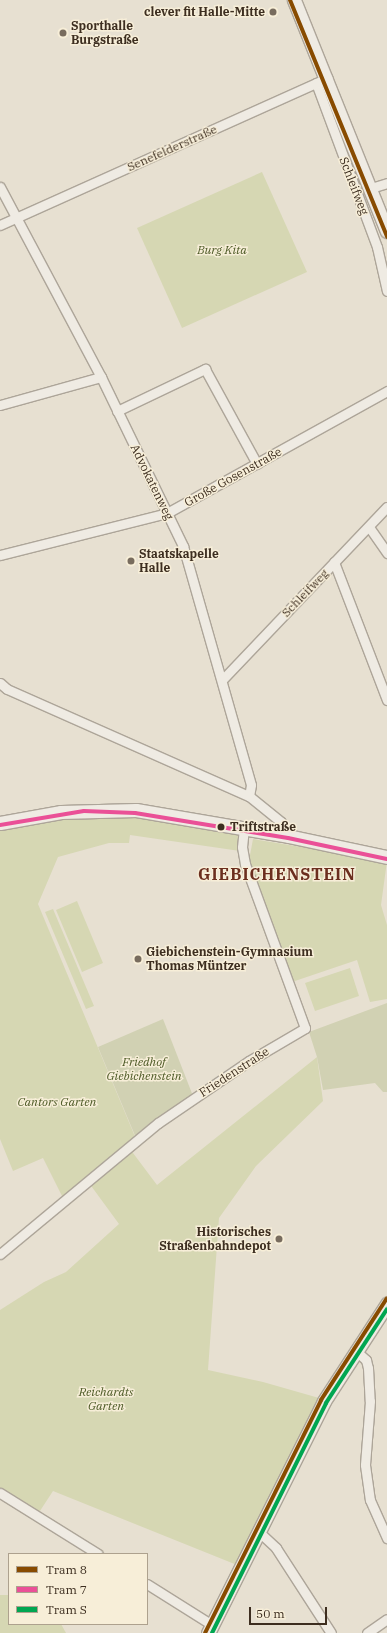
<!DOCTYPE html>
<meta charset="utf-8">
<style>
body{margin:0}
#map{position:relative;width:387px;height:1633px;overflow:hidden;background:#e7e0d1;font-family:"IBM Plex Serif",serif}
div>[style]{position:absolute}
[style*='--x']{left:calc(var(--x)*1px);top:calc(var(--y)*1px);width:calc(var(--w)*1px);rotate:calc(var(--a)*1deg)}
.green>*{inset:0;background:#d6d7b3}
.cemetery>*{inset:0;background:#d1d1b3}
.roads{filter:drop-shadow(1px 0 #ada599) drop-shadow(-1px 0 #ada599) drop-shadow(0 1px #ada599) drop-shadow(0 -1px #ada599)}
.street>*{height:9px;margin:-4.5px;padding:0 4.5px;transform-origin:4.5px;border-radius:4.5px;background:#efebe3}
.secondary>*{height:13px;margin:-6.5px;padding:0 6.5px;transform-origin:6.5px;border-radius:6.5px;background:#efebe3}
.tram-1>*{height:4px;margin:-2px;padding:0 2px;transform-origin:2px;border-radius:2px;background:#884b00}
.tram-2>*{height:4px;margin:-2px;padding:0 2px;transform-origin:2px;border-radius:2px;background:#ea5097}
.tram-3>*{height:4px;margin:-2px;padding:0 2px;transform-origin:2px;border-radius:2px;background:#00a651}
.dots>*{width:11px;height:11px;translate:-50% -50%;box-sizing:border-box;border:2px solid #f7eed8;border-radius:50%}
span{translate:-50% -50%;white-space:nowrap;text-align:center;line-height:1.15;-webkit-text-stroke:3px #f7eed8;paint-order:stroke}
.poi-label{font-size:12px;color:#3d2e20;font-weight:700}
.right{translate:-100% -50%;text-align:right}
.left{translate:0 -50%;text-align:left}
.street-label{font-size:12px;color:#3d2e20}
.park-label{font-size:12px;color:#4d5a26;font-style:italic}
.stop-label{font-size:12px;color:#3d2e20;font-weight:700}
.district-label{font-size:16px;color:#6b2e1e;font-weight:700;letter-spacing:1px}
.legend{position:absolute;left:8px;top:1553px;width:140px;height:72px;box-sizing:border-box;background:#f7eed8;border:1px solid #ada18e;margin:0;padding:5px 7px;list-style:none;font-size:12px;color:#3d2e20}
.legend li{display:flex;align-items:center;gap:8px;height:20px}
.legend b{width:20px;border:1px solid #ada18e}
.scale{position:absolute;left:249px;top:1607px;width:78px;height:18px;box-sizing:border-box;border:2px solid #3d2e20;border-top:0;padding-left:5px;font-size:12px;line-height:14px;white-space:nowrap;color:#3d2e20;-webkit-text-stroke:3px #f7eed8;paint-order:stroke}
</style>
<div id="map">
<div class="green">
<i style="clip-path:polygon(262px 172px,307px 272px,182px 328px,137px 228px)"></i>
<i style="clip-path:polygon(136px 814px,241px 836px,240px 851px,130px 835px,129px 843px,109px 843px,58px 857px,38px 904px,136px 1139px,64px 1200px,43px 1158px,13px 1171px,0 1139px,0 826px,60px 815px)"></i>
<i style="clip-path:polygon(253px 839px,387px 861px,381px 905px,387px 925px,387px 999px,370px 1002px,357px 960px,292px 982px,248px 866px)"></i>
<i style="clip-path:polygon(77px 901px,103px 963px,82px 972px,56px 910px)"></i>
<i style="clip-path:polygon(53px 909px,94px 1006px,86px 1009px,45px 912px)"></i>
<i style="clip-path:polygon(350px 968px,359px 996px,315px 1011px,305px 983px)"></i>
<i style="clip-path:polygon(317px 1057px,323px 1101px,256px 1166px,219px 1218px,208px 1370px,263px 1382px,319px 1398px,237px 1565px,53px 1491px,36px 1517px,0 1495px,0 1310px,44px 1282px,66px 1272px,119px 1224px,89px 1183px,130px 1149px,157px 1185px)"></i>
<i style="clip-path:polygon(0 1595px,9px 1595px,9px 1624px,61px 1624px,66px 1633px,0 1633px)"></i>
</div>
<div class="cemetery">
<i style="clip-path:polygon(387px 1003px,387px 1092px,383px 1092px,375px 1083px,323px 1090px,317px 1057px,309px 1032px)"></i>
<i style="clip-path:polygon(163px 1019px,193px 1096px,136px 1138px,98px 1047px)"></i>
</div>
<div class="roads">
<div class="street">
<i style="--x:316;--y:83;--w:175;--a:69.6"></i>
<i style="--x:377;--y:247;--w:45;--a:77.2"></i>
<i style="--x:0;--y:187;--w:215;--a:62"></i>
<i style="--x:101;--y:377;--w:188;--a:64.1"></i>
<i style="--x:183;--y:546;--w:248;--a:74.1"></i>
<i style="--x:251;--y:785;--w:11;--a:100"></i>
<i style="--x:371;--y:188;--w:17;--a:-17"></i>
<i style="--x:0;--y:225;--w:359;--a:-24.2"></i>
<i style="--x:0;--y:405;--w:105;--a:-15.5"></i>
<i style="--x:117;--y:411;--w:98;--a:-25.5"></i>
<i style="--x:205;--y:369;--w:108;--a:61.3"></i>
<i style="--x:369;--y:527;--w:32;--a:55"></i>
<i style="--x:0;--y:555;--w:172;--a:-14.1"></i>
<i style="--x:167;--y:513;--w:252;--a:-29"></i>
<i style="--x:334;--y:562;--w:148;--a:69"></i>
<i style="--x:222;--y:680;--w:239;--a:-46.4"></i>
<i style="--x:0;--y:683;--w:9;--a:41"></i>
<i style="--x:7;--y:689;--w:265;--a:23.9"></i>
<i style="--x:249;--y:796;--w:41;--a:39.1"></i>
<i style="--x:281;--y:822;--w:16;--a:63"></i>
<i style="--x:0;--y:1254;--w:205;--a:-39.7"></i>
<i style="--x:158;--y:1123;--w:110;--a:-34.3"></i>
<i style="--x:249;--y:1061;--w:65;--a:-30.5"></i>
<i style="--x:305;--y:1028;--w:175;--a:-110.1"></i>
<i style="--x:245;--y:864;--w:17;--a:-100"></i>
<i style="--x:242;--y:847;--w:19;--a:-84"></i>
<i style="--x:355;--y:1350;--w:15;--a:42"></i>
<i style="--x:366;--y:1360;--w:8;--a:76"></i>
<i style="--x:368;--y:1368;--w:33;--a:87"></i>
<i style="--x:370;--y:1401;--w:64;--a:94.5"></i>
<i style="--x:365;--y:1465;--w:35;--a:82"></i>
<i style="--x:370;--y:1500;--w:42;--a:65.9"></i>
<i style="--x:0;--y:1493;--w:115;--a:31.9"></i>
<i style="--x:258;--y:1531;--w:25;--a:43"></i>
<i style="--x:276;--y:1548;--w:101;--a:57.1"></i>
<i style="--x:147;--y:1584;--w:77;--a:32.2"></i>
<i style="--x:367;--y:1633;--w:24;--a:-35"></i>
</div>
<div class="secondary">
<i style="--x:294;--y:0;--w:249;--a:68.1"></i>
<i style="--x:0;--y:823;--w:62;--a:-10.2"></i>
<i style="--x:61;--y:812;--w:75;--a:-1.5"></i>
<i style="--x:136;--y:810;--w:154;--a:9.7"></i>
<i style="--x:288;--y:836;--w:101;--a:12"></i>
<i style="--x:208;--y:1633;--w:259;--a:-63.4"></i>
<i style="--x:324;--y:1401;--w:116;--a:-57"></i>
</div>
</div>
<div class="tram-1">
<i style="--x:290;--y:0;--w:256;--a:67.7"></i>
<i style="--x:205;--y:1633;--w:260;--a:-63.5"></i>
<i style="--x:321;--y:1400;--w:121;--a:-57.1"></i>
</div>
<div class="tram-2">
<i style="--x:0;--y:825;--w:85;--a:-9.5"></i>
<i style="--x:84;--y:811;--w:51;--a:2.2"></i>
<i style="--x:135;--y:813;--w:155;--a:9.3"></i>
<i style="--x:288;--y:838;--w:101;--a:12"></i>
</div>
<div class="tram-3">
<i style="--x:212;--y:1633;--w:257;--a:-63.6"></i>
<i style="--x:326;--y:1403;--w:112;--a:-57"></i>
</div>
<div class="dots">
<i style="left:273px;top:12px;background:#786c5e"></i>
<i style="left:63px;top:33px;background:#786c5e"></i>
<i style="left:131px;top:561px;background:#786c5e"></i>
<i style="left:221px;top:827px;background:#3d2e20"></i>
<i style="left:138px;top:959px;background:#786c5e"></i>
<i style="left:279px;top:1239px;background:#786c5e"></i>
</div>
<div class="poi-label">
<span class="right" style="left:265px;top:12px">clever fit Halle-Mitte</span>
<span class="left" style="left:71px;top:33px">Sporthalle<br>Burgstraße</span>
<span class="left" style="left:139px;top:561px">Staatskapelle<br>Halle</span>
<span class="left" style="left:146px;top:959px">Giebichenstein-Gymnasium<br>Thomas Müntzer</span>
<span class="right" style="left:271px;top:1239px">Historisches<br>Straßenbahndepot</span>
</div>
<div class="street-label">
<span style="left:172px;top:148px;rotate:-24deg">Senefelderstraße</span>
<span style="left:354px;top:186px;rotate:69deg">Schleifweg</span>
<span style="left:233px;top:477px;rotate:-29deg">Große Gosenstraße</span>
<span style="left:152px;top:482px;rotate:64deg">Advokatenweg</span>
<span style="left:305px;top:593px;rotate:-46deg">Schleifweg</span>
<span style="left:234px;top:1072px;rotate:-33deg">Friedenstraße</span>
</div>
<div class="park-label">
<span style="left:222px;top:250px">Burg Kita</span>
<span style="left:144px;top:1069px">Friedhof<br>Giebichenstein</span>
<span style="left:57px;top:1102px">Cantors Garten</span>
<span style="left:106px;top:1399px">Reichardts<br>Garten</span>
</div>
<div class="stop-label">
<span class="left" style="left:230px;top:827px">Triftstraße</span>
</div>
<div class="district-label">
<span style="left:277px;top:874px">GIEBICHENSTEIN</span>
</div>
<ul class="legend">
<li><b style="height:5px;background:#884b00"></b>Tram 8</li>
<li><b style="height:5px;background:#ea5097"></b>Tram 7</li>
<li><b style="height:5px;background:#00a651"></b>Tram S</li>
</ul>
<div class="scale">50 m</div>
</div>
